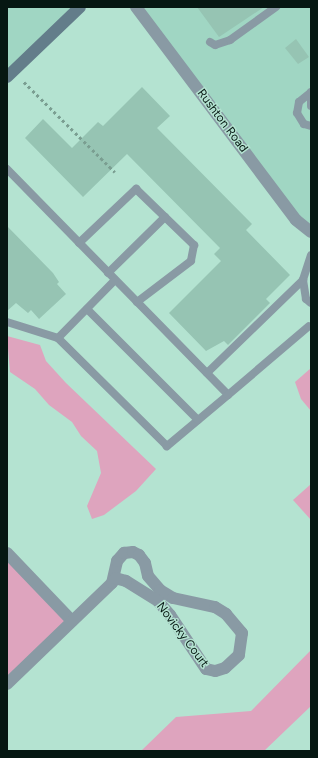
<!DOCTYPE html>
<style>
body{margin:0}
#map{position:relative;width:318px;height:758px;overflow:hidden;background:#b4e3d1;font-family:Figtree,sans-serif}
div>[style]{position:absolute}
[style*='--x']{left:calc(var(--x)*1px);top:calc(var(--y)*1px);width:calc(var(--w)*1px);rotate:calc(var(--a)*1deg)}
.built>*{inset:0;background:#a0d6c3}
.green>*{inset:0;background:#dea4be}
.building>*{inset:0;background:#96c4b3}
.path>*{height:2.5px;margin-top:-1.25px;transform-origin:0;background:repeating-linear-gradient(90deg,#7a9e91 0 3px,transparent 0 6px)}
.lane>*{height:8px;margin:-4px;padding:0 4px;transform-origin:4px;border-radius:4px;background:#899aa4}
.street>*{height:12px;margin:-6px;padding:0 6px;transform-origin:6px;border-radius:6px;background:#899aa4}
.secondary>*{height:12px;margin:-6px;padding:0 6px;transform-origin:6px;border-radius:6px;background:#637d8a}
span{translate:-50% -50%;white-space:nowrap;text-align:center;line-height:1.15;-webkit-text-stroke:3px #b4e3d1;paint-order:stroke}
.street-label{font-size:12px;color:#061712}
.frame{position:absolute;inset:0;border:8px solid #061712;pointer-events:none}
</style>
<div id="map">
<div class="built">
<i style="clip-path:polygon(7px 7px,79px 7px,7px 77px)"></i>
<i style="clip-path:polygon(136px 7px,311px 7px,311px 232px)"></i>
</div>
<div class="green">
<i style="clip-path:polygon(7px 336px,40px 345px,46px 361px,66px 383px,156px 469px,136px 491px,104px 515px,92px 519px,87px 506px,101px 473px,97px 451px,81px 436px,72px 422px,49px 405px,35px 389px,10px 372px)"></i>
<i style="clip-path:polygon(311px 368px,311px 411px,301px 399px,295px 382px)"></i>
<i style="clip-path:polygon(311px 484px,311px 520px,293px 500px)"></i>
<i style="clip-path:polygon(7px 553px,72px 621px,7px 684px)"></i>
<i style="clip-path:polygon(311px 650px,311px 706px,264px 751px,141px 751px,176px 717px,251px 711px)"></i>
</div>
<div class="building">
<i style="clip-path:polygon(197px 7px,264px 7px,219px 37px)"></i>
<i style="clip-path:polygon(296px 39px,309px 57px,298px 64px,285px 48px)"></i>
<i style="clip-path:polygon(142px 87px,170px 116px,157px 128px,252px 224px,246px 230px,290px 275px,266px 299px,270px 303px,228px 345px,224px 341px,206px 351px,169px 313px,221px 261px,214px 254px,220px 248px,127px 154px,83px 197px,25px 138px,43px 119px,72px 148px,98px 122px,103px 126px)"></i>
<i style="clip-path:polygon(7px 226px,53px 273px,59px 282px,57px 284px,66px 294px,39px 319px,31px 310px,28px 313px,16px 303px,7px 311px)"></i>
</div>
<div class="path">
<i style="--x:24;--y:82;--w:128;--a:44.7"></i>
</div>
<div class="lane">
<i style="--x:210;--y:42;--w:6;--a:31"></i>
<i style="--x:215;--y:45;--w:16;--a:-18"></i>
<i style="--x:230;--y:40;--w:57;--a:-35.7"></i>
<i style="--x:311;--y:92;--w:14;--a:90"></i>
<i style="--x:310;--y:93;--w:14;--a:141"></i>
<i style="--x:299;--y:102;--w:11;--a:100"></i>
<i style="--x:297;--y:113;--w:13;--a:58"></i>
<i style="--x:304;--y:124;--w:7;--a:16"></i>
<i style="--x:7;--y:169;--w:316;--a:45.6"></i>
<i style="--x:228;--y:395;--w:80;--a:140.1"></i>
<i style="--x:167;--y:446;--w:153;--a:-135.3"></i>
<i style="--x:58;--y:338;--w:81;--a:-45.5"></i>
<i style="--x:79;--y:243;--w:79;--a:-43.5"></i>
<i style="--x:136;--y:189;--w:81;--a:44"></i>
<i style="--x:194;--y:245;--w:16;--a:101"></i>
<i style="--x:191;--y:261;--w:68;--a:142.8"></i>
<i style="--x:311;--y:255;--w:26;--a:108"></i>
<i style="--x:303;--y:280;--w:19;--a:81"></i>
<i style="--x:306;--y:299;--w:6;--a:39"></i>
<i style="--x:108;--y:273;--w:80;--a:-44.5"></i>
<i style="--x:87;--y:309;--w:157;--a:45"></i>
<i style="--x:7;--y:322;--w:53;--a:17.4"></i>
<i style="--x:207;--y:373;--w:134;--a:-44.1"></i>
<i style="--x:228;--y:395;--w:106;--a:-40.4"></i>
</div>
<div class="street">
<i style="--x:136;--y:7;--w:266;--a:53.1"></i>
<i style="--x:296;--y:220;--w:19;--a:39"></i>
<i style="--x:7;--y:553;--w:94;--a:46.3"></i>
<i style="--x:7;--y:684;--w:146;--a:-43.9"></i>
<i style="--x:112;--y:583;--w:23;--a:-77"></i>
<i style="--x:117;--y:561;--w:11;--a:-49"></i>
<i style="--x:124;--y:553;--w:9;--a:-6"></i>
<i style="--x:133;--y:552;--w:7;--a:27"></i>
<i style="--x:139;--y:555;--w:10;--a:53"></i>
<i style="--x:145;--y:563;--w:13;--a:77"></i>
<i style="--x:148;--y:576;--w:18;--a:49"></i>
<i style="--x:160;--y:590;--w:15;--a:32"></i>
<i style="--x:173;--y:598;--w:43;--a:12.1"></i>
<i style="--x:215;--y:607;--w:13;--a:32"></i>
<i style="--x:226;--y:614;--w:25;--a:50"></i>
<i style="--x:242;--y:633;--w:22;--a:98"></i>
<i style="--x:239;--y:655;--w:19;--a:137"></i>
<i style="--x:225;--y:668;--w:10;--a:163"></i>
<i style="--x:215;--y:671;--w:9;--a:-167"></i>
<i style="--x:206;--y:669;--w:65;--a:-123.7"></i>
<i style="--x:170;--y:615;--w:18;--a:-131"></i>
<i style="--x:158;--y:601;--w:38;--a:-148"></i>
<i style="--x:126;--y:581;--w:11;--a:-165"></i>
</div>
<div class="secondary">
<i style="--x:7;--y:77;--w:101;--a:-43.8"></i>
</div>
<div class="street-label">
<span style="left:222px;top:121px;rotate:53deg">Rushton Road</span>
<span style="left:182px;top:635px;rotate:53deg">Novicky Court</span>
</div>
<div class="frame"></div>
</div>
